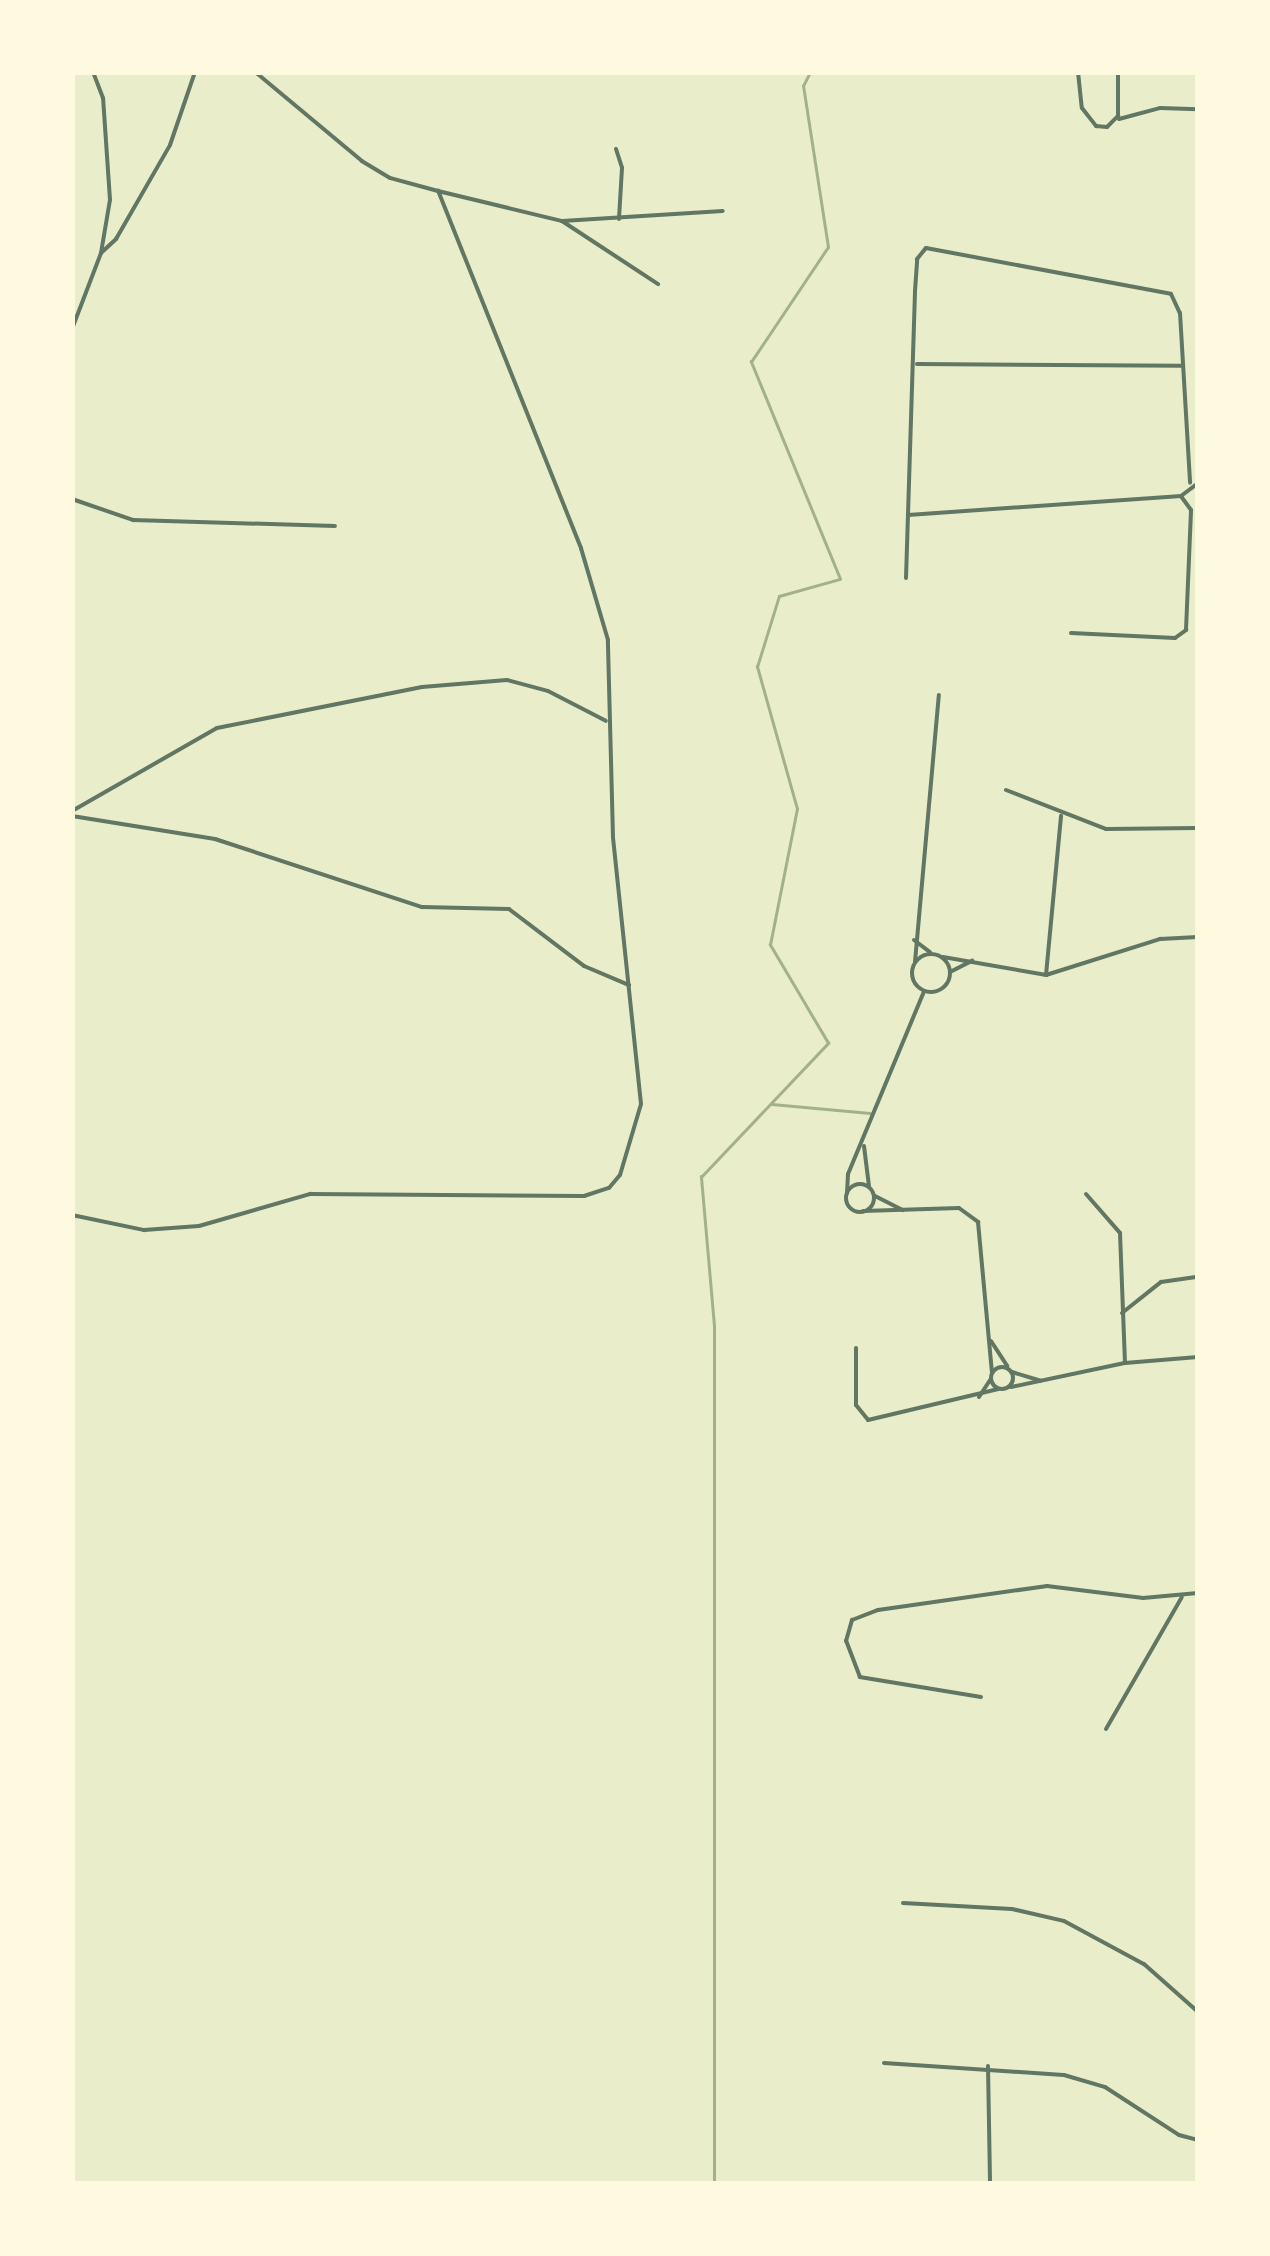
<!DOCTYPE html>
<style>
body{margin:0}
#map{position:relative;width:1270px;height:2256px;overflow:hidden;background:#e9edc9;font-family:Helvetica,sans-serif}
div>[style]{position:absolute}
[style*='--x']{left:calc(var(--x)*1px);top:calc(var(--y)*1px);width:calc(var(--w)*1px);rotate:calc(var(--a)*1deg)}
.stream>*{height:2.5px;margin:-1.25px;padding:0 1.25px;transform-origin:1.25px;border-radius:1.25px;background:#a3b18a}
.minor>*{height:4px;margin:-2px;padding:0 2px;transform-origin:2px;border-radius:2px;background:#617663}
.minor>.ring{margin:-2px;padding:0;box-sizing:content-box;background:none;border:4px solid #617663;border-radius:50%}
span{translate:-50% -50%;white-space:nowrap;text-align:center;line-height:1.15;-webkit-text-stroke:8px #fefae0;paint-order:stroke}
.frame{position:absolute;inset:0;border:75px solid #fefae0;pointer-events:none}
</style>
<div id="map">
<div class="stream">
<i style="--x:772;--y:1104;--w:98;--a:5.2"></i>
<i style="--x:714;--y:2184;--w:858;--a:-90"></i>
<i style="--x:714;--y:1326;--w:150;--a:-95"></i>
<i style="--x:701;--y:1177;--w:185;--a:-46.5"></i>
<i style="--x:828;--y:1043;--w:114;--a:-120.6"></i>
<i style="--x:770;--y:945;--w:139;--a:-78.8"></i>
<i style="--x:797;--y:809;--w:148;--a:-105.7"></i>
<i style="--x:757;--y:667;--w:74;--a:-72.8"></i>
<i style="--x:779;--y:596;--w:63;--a:-15.6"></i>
<i style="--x:840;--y:579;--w:235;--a:-112.3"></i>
<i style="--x:751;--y:362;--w:138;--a:-56.2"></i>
<i style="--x:828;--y:247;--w:163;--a:-98.8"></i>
<i style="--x:803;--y:86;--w:16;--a:-63"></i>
</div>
<div class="minor">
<i style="--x:1078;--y:72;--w:36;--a:84"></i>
<i style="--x:1082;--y:108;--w:23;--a:52"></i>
<i style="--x:1096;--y:126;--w:11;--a:5"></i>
<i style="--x:1107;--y:127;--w:16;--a:-45"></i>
<i style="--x:1118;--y:116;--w:44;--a:-90"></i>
<i style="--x:1119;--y:119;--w:42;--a:-15"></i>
<i style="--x:1160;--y:108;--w:38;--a:2"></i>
<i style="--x:616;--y:149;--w:20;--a:72"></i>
<i style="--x:622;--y:168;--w:51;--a:93.4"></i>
<i style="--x:438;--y:191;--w:128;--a:13.6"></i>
<i style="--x:562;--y:221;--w:115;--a:33.3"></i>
<i style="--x:562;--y:221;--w:161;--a:-3.6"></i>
<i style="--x:101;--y:253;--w:21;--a:-43"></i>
<i style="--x:116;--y:239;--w:108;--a:-60.1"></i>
<i style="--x:170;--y:145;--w:77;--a:-71.1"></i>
<i style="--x:72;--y:329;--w:81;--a:-69.1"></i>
<i style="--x:101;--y:253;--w:54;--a:-80.4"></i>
<i style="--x:110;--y:200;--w:102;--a:-93.9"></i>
<i style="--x:103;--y:98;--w:28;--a:-111"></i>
<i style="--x:917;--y:364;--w:265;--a:0.4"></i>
<i style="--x:72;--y:499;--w:65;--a:19"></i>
<i style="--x:133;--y:520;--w:202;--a:1.7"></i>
<i style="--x:1191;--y:510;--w:17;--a:-126"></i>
<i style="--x:1181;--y:496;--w:21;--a:-37"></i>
<i style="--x:908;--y:515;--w:274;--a:-4"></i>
<i style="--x:906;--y:578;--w:287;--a:-88.2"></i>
<i style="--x:915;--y:291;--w:32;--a:-86"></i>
<i style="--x:917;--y:259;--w:14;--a:-51"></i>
<i style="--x:926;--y:248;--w:249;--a:10.6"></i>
<i style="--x:1171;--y:294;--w:21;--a:65"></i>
<i style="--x:1180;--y:313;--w:170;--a:86.6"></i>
<i style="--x:1071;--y:633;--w:104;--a:2.8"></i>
<i style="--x:1175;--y:638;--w:14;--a:-36"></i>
<i style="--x:1186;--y:630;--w:120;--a:-87.6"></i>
<i style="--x:1006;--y:790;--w:107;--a:21.3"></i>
<i style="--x:1106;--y:829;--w:92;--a:-0.6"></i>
<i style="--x:72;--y:811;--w:167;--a:-29.8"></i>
<i style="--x:217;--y:728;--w:209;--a:-11.3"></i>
<i style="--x:422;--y:687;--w:85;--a:-4.7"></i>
<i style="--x:507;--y:680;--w:42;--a:15"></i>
<i style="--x:548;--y:691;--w:65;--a:27.3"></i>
<i style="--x:72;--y:816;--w:145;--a:9.1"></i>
<i style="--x:215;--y:839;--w:218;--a:18.2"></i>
<i style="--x:422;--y:907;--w:87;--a:1.3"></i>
<i style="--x:509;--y:909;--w:94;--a:37.2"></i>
<i style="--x:584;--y:966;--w:49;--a:22.9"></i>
<i style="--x:914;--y:940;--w:20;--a:37"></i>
<i class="ring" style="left:912px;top:954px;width:34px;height:34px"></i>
<i style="--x:943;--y:957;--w:105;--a:9.9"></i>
<i style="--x:1046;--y:975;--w:120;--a:-17.5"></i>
<i style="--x:1160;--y:939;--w:38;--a:-3"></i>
<i style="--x:915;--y:962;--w:268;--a:-84.9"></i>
<i style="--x:950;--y:972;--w:25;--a:-27"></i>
<i style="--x:1046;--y:975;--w:160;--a:-84.6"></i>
<i style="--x:864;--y:1146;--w:40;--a:82.9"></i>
<i class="ring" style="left:846px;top:1184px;width:24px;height:24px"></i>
<i style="--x:847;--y:1193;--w:19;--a:-87"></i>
<i style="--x:848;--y:1174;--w:198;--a:-67.4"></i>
<i style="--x:1086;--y:1194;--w:52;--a:48.9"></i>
<i style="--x:1120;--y:1233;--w:130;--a:87.8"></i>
<i style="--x:875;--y:1196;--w:31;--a:27"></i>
<i style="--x:863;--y:1211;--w:96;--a:-1.8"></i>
<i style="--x:959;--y:1208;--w:24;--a:36"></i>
<i style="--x:978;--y:1222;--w:152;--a:84.7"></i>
<i style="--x:72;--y:1215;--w:74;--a:11.8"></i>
<i style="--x:144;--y:1230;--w:55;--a:-4.2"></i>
<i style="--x:199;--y:1226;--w:116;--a:-16.1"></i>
<i style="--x:310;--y:1194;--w:274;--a:0.4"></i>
<i style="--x:584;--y:1196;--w:26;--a:-18"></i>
<i style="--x:609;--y:1188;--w:17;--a:-50"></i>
<i style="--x:620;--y:1175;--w:74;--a:-73.5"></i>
<i style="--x:641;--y:1104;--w:268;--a:-96"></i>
<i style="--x:613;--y:837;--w:197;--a:-91.5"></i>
<i style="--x:608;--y:640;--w:96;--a:-106.4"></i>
<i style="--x:581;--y:548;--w:385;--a:-111.8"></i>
<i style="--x:438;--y:191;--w:50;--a:-164.8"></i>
<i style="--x:390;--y:178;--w:33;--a:-149"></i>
<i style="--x:362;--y:161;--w:139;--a:-140.2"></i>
<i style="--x:1122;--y:1313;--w:50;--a:-38.5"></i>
<i style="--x:1161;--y:1282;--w:37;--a:-8"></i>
<i style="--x:991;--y:1341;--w:30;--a:57"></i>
<i style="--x:856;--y:1348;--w:57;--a:90"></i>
<i style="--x:856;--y:1405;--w:19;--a:51"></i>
<i style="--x:868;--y:1420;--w:134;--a:-13.4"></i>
<i class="ring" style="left:991px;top:1367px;width:18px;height:18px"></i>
<i style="--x:1012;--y:1372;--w:30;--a:17"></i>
<i style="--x:1011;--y:1387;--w:116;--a:-11.9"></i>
<i style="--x:1125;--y:1363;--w:73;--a:-4.7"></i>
<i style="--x:979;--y:1397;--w:20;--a:-57"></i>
<i style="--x:981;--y:1697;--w:123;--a:-170.6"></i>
<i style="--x:860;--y:1677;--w:39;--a:-111"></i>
<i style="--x:846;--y:1641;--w:22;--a:-74"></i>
<i style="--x:852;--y:1620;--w:28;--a:-21"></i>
<i style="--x:878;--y:1610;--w:171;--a:-8.1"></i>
<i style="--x:1047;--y:1586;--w:97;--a:7.1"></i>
<i style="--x:1143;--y:1598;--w:55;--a:-5.2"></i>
<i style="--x:1106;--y:1729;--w:152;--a:-60.1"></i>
<i style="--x:903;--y:1903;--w:109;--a:3.2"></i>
<i style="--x:1012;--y:1909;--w:53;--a:13"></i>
<i style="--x:1064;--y:1921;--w:91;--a:28.3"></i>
<i style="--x:1144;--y:1964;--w:72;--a:41.6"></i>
<i style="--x:884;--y:2063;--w:180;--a:3.8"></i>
<i style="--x:1064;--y:2075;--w:43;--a:16.3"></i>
<i style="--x:1105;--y:2087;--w:88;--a:33"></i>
<i style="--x:1179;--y:2135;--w:20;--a:15"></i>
<i style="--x:988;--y:2066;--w:118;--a:89"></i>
</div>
<div class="frame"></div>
</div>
